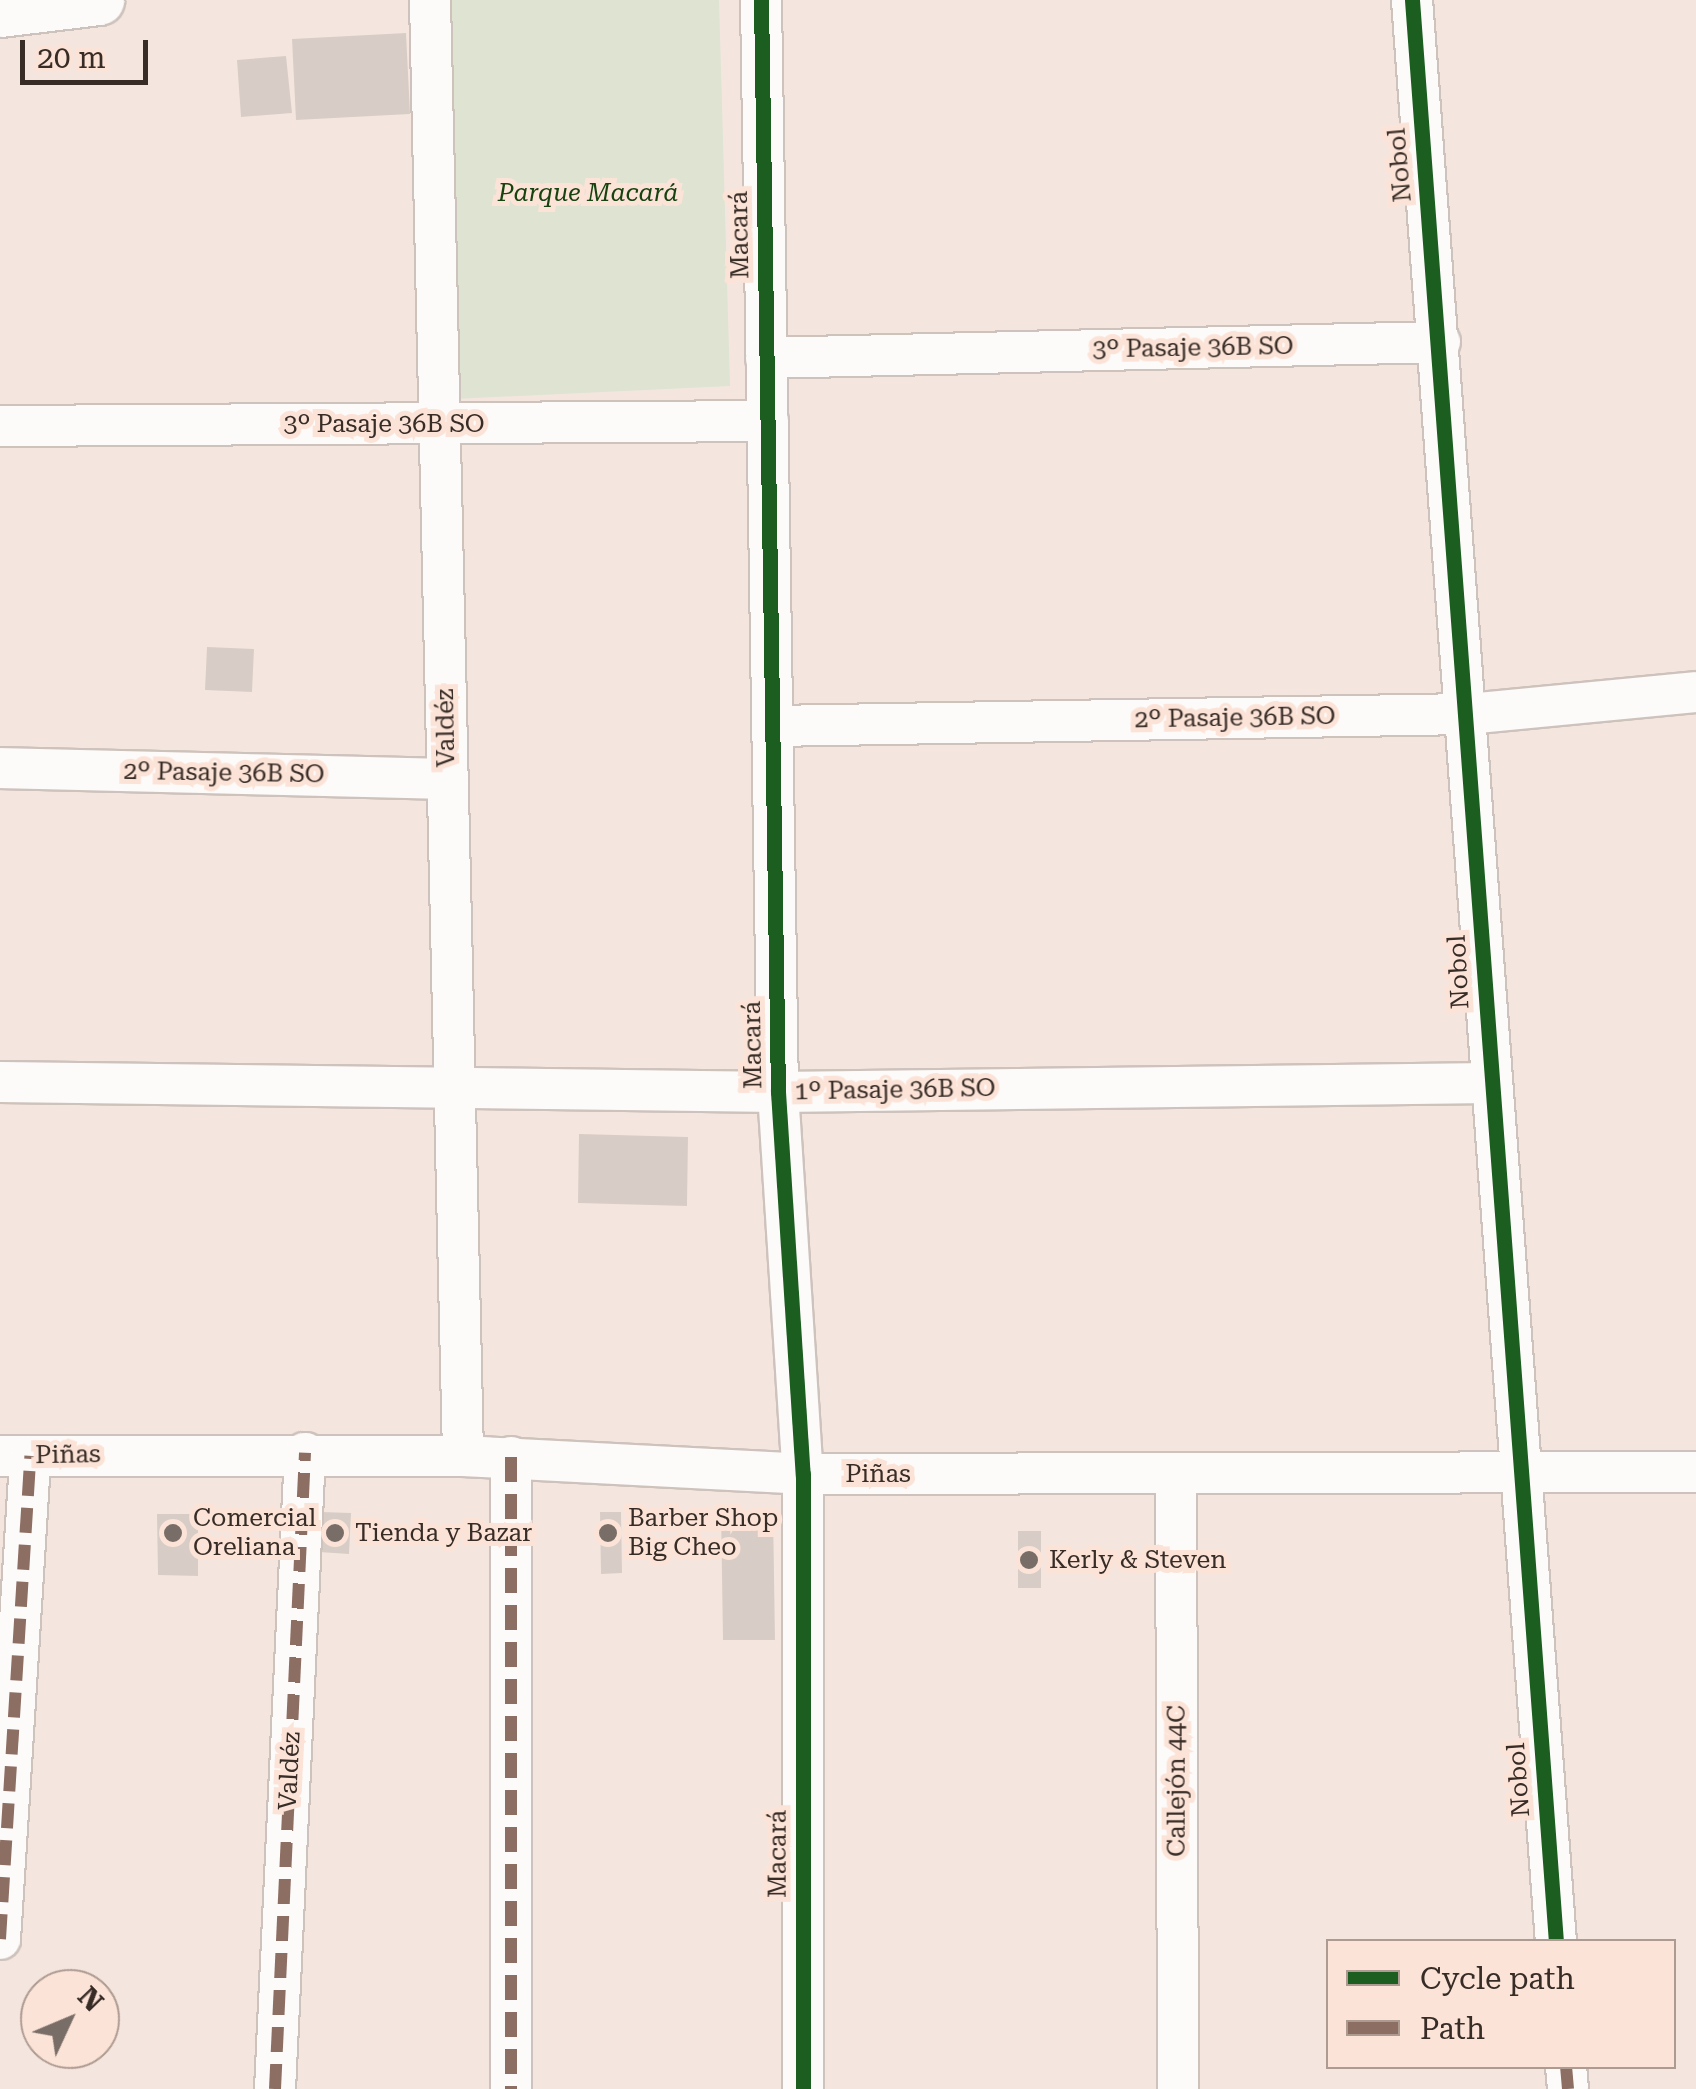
<!DOCTYPE html>
<meta charset="utf-8">
<style>
body{margin:0}
#map{position:relative;width:1696px;height:2089px;overflow:hidden;background:#f4e6df;font-family:"Roboto Serif",serif}
div>[style]{position:absolute}
[style*='--x']{left:calc(var(--x)*1px);top:calc(var(--y)*1px);width:calc(var(--w)*1px);rotate:calc(var(--a)*1deg)}
.green>*{inset:0;background:#dee3d2}
.building>*{inset:0;background:#d8ccc6}
.roads{filter:drop-shadow(2px 0 #cec2bc) drop-shadow(-2px 0 #cec2bc) drop-shadow(0 2px #cec2bc) drop-shadow(0 -2px #cec2bc)}
.minor>*{height:40px;margin:-20px;padding:0 20px;transform-origin:20px;border-radius:20px;background:#fdfbfa}
.tertiary>*{height:50px;margin:-25px;padding:0 25px;transform-origin:25px;border-radius:25px;background:#fdfbfa}
.quiet>*{height:12px;margin-top:-6px;transform-origin:0;background:repeating-linear-gradient(90deg,#8d6e63 0 25px,transparent 0 37px)}
.cycleway>*{height:15px;margin:-7.5px;padding:0 7.5px;transform-origin:7.5px;border-radius:7.5px;background:#1b5e20}
.dots>*{width:28px;height:28px;translate:-50% -50%;box-sizing:border-box;border:5px solid #fce3d7;border-radius:50%}
span{translate:-50% -50%;white-space:nowrap;text-align:center;line-height:1.15;-webkit-text-stroke:10px #fce3d7;paint-order:stroke}
.street-label{font-size:25px;color:#372c26}
.park-label{font-size:25px;color:#174310;font-style:italic}
.poi-label{font-size:25px;color:#372c26}
.left{translate:0 -50%;text-align:left}
.legend{position:absolute;left:1326px;top:1939px;width:350px;height:130px;box-sizing:border-box;background:#fce3d7;border:2px solid #ad9a90;margin:0;padding:12px 18px;list-style:none;font-size:30px;color:#372c26}
.legend li{display:flex;align-items:center;gap:20px;height:50px}
.legend b{width:50px;border:2px solid #ad9a90}
.north{position:absolute;left:20px;top:1969px;width:100px;height:100px;box-sizing:border-box;background:#fce3d7;border:2px solid #ad9a90;border-radius:50%;rotate:46deg;font-size:28px;font-weight:700;line-height:40px;text-align:center;color:#372c26}
.north::after{content:'';display:block;margin:auto;width:35px;height:45px;background:#796d67;clip-path:polygon(50% 0,100% 100%,50% 72%,0 100%)}
.scale{position:absolute;left:20px;top:40px;width:128px;height:45px;box-sizing:border-box;border:5px solid #372c26;border-top:0;padding-left:12px;font-size:30px;line-height:35px;white-space:nowrap;color:#372c26;-webkit-text-stroke:8px #fce3d7;paint-order:stroke}
</style>
<div id="map">
<div class="green">
<i style="clip-path:polygon(448px 0,719px 0,730px 386px,454px 399px)"></i>
</div>
<div class="building">
<i style="clip-path:polygon(406px 33px,410px 114px,296px 120px,292px 39px)"></i>
<i style="clip-path:polygon(286px 56px,292px 113px,241px 117px,237px 60px)"></i>
<i style="clip-path:polygon(207px 647px,254px 649px,252px 692px,205px 690px)"></i>
<i style="clip-path:polygon(579px 1134px,688px 1137px,687px 1206px,578px 1203px)"></i>
<i style="clip-path:polygon(773px 1511px,775px 1640px,723px 1640px,721px 1512px)"></i>
<i style="clip-path:polygon(321px 1512px,351px 1513px,349px 1554px,319px 1552px)"></i>
<i style="clip-path:polygon(600px 1512px,621px 1512px,622px 1573px,601px 1574px)"></i>
<i style="clip-path:polygon(157px 1514px,198px 1514px,198px 1576px,158px 1575px)"></i>
<i style="clip-path:polygon(1018px 1531px,1041px 1531px,1041px 1588px,1018px 1588px)"></i>
</div>
<div class="roads">
<div class="minor">
<i style="--x:430;--y:0;--w:1456;--a:88.7"></i>
<i style="--x:761;--y:0;--w:1092;--a:89.11"></i>
<i style="--x:778;--y:1092;--w:383;--a:86.3"></i>
<i style="--x:803;--y:1474;--w:615;--a:90"></i>
<i style="--x:1412;--y:0;--w:1947;--a:85.76"></i>
<i style="--x:766;--y:358;--w:674;--a:-1.36"></i>
<i style="--x:0;--y:426;--w:768;--a:-0.37"></i>
<i style="--x:773;--y:726;--w:695;--a:-0.99"></i>
<i style="--x:1468;--y:714;--w:229;--a:-5.5"></i>
<i style="--x:0;--y:768;--w:448;--a:1.4"></i>
<i style="--x:0;--y:1082;--w:778;--a:0.74"></i>
<i style="--x:778;--y:1092;--w:713;--a:-0.72"></i>
<i style="--x:0;--y:1456;--w:463;--a:0"></i>
<i style="--x:463;--y:1456;--w:340;--a:3"></i>
<i style="--x:803;--y:1474;--w:893;--a:-0.13"></i>
<i style="--x:511;--y:1457;--w:632;--a:90"></i>
<i style="--x:1176;--y:1473;--w:616;--a:89.81"></i>
<i style="--x:0;--y:1939;--w:484;--a:-86.4"></i>
<i style="--x:1566;--y:2066;--w:23;--a:85"></i>
<i style="--x:275;--y:2089;--w:637;--a:-87.3"></i>
</div>
<div class="tertiary">
<i style="--x:0;--y:12;--w:100;--a:-6.9"></i>
</div>
</div>
<div class="quiet">
<i style="--x:511;--y:1457;--w:632;--a:90"></i>
<i style="--x:0;--y:1939;--w:484;--a:-86.4"></i>
<i style="--x:1566;--y:2066;--w:23;--a:85"></i>
<i style="--x:275;--y:2089;--w:637;--a:-87.3"></i>
</div>
<div class="cycleway">
<i style="--x:761;--y:0;--w:1092;--a:89.11"></i>
<i style="--x:778;--y:1092;--w:383;--a:86.3"></i>
<i style="--x:803;--y:1474;--w:615;--a:90"></i>
<i style="--x:1412;--y:0;--w:1947;--a:85.76"></i>
</div>
<div class="dots">
<i style="left:173px;top:1533px;background:#796d67"></i>
<i style="left:335px;top:1533px;background:#796d67"></i>
<i style="left:608px;top:1533px;background:#796d67"></i>
<i style="left:1029px;top:1560px;background:#796d67"></i>
</div>
<div class="street-label">
<span style="left:1400px;top:165px;rotate:-95deg">Nobol</span>
<span style="left:740px;top:235px;rotate:-91deg">Macará</span>
<span style="left:1193px;top:348px;rotate:-1deg">3º Pasaje 36B SO</span>
<span style="left:384px;top:424px">3º Pasaje 36B SO</span>
<span style="left:1235px;top:718px;rotate:-1deg">2º Pasaje 36B SO</span>
<span style="left:446px;top:728px;rotate:-91deg">Valdéz</span>
<span style="left:224px;top:773px;rotate:1deg">2º Pasaje 36B SO</span>
<span style="left:1459px;top:972px;rotate:-93deg">Nobol</span>
<span style="left:753px;top:1045px;rotate:-91deg">Macará</span>
<span style="left:895px;top:1090px;rotate:-1deg">1º Pasaje 36B SO</span>
<span style="left:68px;top:1455px;rotate:-1deg">Piñas</span>
<span style="left:878px;top:1474px">Piñas</span>
<span style="left:290px;top:1771px;rotate:-87deg">Valdéz</span>
<span style="left:1519px;top:1780px;rotate:-94deg">Nobol</span>
<span style="left:1177px;top:1781px;rotate:-90deg">Callejón 44C</span>
<span style="left:778px;top:1854px;rotate:-90deg">Macará</span>
</div>
<div class="park-label">
<span style="left:588px;top:193px">Parque Macará</span>
</div>
<div class="poi-label">
<span class="left" style="left:193px;top:1533px">Comercial<br>Oreliana</span>
<span class="left" style="left:628px;top:1533px">Barber Shop<br>Big Cheo</span>
<span class="left" style="left:355px;top:1533px">Tienda y Bazar</span>
<span class="left" style="left:1049px;top:1560px">Kerly &amp; Steven</span>
</div>
<ul class="legend">
<li><b style="height:12px;background:#1b5e20"></b>Cycle path</li>
<li><b style="height:12px;background:#8d6e63"></b>Path</li>
</ul>
<div class="north">N</div>
<div class="scale">20 m</div>
</div>
